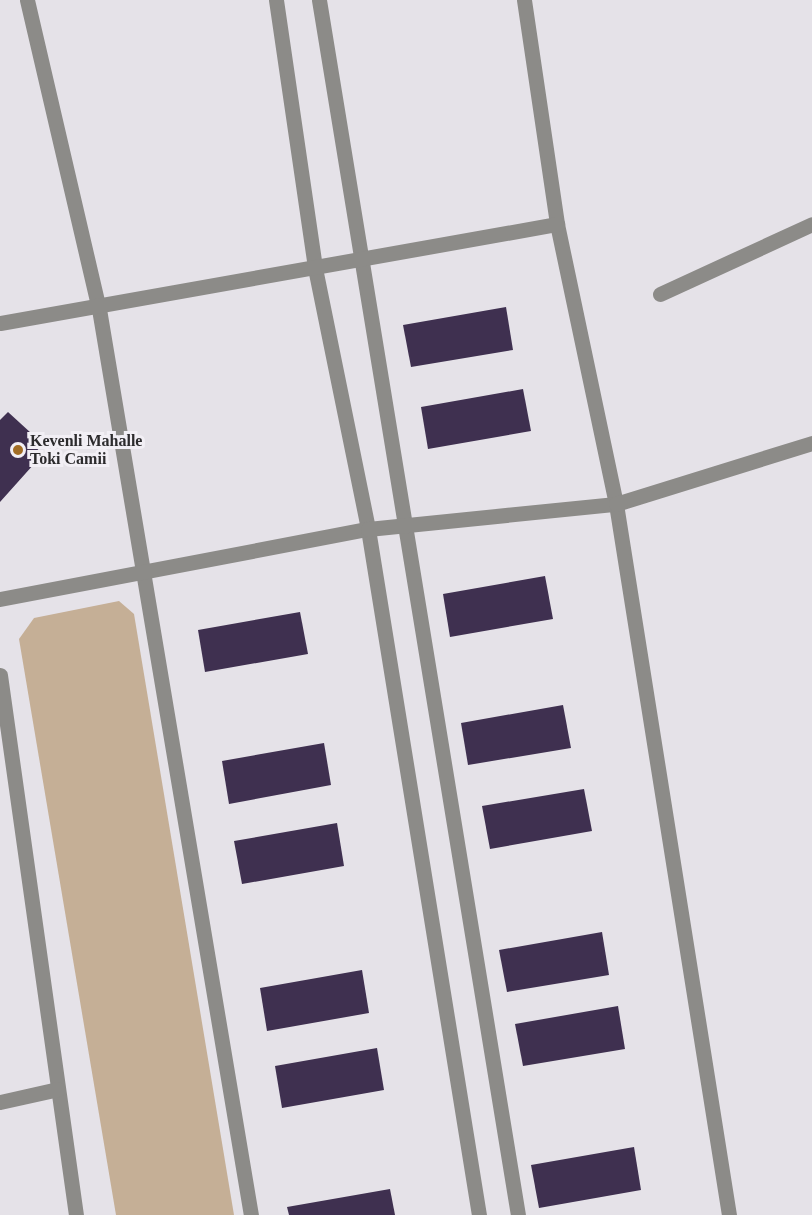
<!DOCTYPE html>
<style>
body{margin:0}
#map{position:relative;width:812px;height:1215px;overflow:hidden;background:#e5e2e8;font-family:Georgia,serif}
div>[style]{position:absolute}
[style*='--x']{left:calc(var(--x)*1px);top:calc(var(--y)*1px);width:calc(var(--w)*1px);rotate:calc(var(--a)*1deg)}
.green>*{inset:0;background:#c5af96}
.building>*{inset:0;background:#3f3050}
.minor>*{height:15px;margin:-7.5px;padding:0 7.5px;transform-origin:7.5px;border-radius:7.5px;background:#8c8b88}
.dots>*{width:16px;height:16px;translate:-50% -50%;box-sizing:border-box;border:3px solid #f2eff5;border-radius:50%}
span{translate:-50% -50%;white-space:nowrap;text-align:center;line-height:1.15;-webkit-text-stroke:6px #f2eff5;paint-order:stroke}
.poi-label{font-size:16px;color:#2c2b2d;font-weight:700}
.left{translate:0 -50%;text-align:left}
</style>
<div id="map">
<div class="green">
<i style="clip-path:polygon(119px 601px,134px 614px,234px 1215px,116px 1215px,19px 639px,34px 618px)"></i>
</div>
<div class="building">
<i style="clip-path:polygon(506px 307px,513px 350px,411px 367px,403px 325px)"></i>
<i style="clip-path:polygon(523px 389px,531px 431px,428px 449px,421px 407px)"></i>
<i style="clip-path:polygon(8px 412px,43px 444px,31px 457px,34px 464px,0 502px,0 420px)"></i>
<i style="clip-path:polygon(545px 576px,553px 619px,450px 637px,443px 594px)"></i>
<i style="clip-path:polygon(300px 612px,308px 654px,205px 672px,198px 630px)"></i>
<i style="clip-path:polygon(563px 705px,571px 748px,468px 765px,461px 723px)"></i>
<i style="clip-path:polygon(324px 743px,331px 785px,229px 804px,222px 761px)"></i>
<i style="clip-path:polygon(584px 789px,592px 831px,490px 849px,482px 806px)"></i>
<i style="clip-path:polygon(337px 823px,344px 866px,242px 884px,234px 841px)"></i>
<i style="clip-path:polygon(602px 932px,609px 975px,507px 992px,499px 950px)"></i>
<i style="clip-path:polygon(362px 970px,369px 1013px,267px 1031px,260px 988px)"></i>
<i style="clip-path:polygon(618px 1006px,625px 1049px,523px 1066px,515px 1024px)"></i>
<i style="clip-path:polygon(377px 1048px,384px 1090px,282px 1108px,275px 1066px)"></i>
<i style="clip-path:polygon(634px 1147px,641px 1190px,539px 1208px,531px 1165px)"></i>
<i style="clip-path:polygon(390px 1189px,395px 1215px,289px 1215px,287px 1207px)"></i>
</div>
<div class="minor">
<i style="--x:27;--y:0;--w:317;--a:76.9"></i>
<i style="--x:99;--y:309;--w:919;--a:80.48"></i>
<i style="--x:276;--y:0;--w:271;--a:81.7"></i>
<i style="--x:315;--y:268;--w:266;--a:78.5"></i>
<i style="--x:368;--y:529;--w:695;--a:80.81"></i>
<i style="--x:319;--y:0;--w:1231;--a:80.7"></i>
<i style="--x:524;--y:0;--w:226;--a:81.6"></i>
<i style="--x:557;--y:224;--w:286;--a:78.1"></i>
<i style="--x:616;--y:504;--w:720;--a:80.97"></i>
<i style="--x:660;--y:294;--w:167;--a:-24.7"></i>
<i style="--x:0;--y:323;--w:566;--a:-10.08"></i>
<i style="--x:0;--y:599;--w:375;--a:-10.8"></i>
<i style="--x:368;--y:529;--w:249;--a:-5.8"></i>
<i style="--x:616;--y:504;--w:205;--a:-17.3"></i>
<i style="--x:0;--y:675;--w:545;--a:81.99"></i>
<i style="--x:0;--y:1102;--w:59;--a:-12.6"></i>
</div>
<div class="dots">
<i style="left:18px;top:450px;background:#a26d25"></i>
</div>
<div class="poi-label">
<span class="left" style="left:30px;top:450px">Kevenli Mahalle<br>Toki Camii</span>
</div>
</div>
